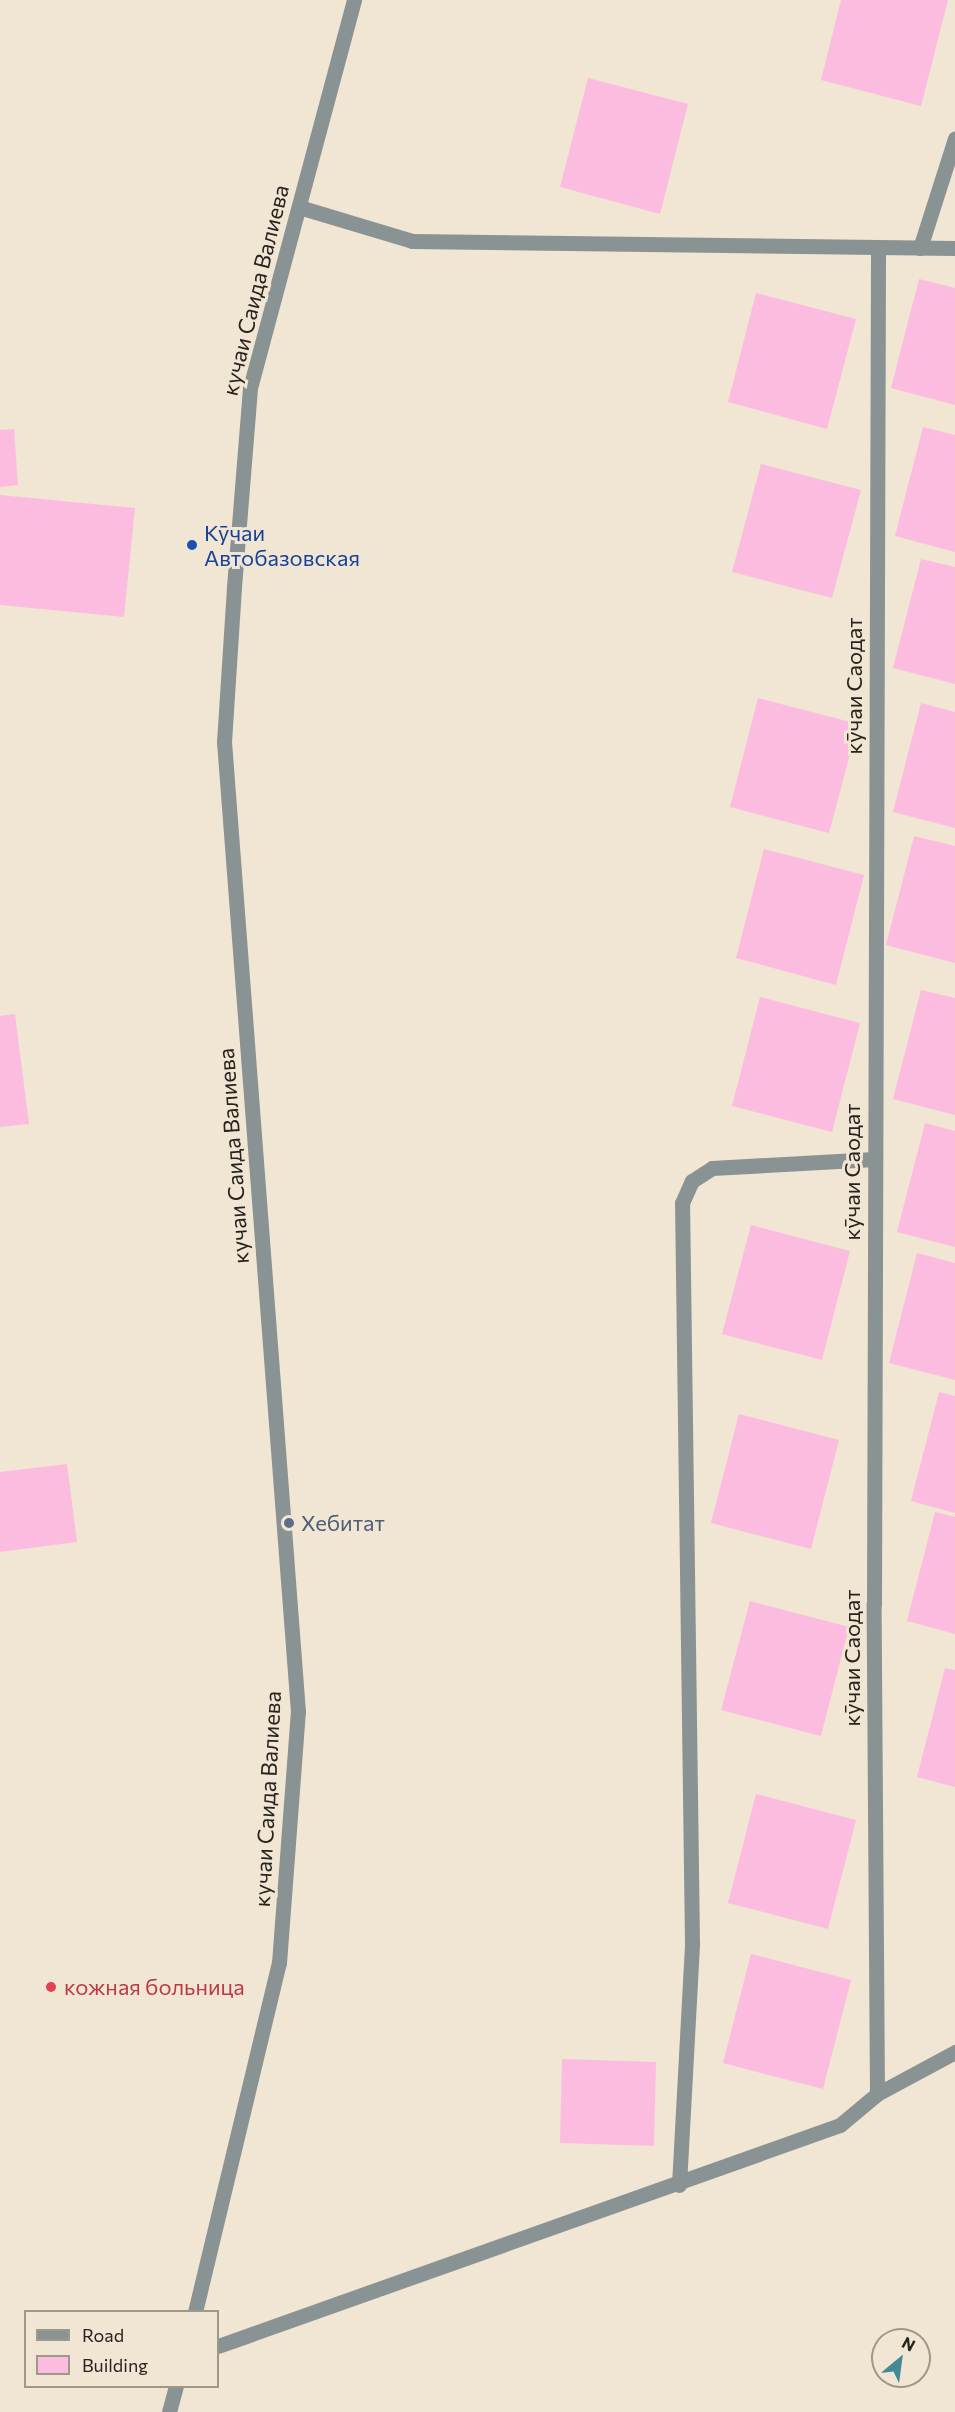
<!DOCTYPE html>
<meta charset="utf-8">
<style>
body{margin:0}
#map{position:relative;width:955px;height:2412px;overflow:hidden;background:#f1e5d4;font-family:Commissioner,sans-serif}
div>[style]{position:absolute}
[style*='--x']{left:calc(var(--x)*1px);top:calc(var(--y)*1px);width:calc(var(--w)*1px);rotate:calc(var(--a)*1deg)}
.building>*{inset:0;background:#fcbce0}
.minor>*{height:15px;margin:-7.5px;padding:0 7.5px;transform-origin:7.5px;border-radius:7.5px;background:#899394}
.tertiary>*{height:15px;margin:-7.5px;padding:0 7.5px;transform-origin:7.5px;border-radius:7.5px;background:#899394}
.dots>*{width:16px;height:16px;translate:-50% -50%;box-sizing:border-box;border:3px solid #f1e5d4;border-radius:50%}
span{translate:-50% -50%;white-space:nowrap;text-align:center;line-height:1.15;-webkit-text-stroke:6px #f1e5d4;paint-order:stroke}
.street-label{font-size:22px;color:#27231d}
.transit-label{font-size:22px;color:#164399}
.left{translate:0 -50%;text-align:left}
.service-label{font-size:22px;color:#4e5e75}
.health-label{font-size:22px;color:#be3a42}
.legend{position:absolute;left:24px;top:2310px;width:195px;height:78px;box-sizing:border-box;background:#f1e5d4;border:2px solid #a0978b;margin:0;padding:8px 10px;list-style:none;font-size:18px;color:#27231d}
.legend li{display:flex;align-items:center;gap:12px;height:30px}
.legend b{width:30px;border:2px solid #a0978b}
.north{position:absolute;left:871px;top:2328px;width:60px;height:60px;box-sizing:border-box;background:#f1e5d4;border:2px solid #a0978b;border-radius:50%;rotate:29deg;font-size:16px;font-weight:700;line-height:24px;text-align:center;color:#27231d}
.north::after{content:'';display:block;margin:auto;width:21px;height:27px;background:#458997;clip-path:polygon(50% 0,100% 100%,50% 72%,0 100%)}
</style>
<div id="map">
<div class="building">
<i style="clip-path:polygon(841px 0,948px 0,921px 106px,821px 80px)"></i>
<i style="clip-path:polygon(588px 78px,688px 104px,660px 214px,560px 187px)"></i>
<i style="clip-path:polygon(919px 279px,955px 288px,955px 405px,891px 388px)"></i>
<i style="clip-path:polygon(756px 293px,856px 319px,827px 429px,728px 402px)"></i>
<i style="clip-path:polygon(923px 427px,955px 435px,955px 552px,895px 536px)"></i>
<i style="clip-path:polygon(14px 429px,18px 485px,0 487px,0 430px)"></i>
<i style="clip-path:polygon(761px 464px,861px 490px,832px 598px,732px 572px)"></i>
<i style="clip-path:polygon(0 495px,135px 508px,124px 617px,0 605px)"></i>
<i style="clip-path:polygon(921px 559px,955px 567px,955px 684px,893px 668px)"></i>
<i style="clip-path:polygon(758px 698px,858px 724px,829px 833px,730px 807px)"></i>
<i style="clip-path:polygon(921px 703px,955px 712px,955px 828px,893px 812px)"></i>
<i style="clip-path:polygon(914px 836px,955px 846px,955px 963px,886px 945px)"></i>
<i style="clip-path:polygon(764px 849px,864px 875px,836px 985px,736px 958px)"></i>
<i style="clip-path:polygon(921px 990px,955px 998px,955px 1115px,893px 1099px)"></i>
<i style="clip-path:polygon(760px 997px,860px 1023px,832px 1132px,732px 1106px)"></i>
<i style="clip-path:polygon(15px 1014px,29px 1124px,0 1127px,0 1016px)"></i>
<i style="clip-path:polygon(925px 1123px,955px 1131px,955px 1247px,897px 1232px)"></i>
<i style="clip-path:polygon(751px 1225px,850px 1251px,822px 1360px,722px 1334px)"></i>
<i style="clip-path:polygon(917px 1253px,955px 1263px,955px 1380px,889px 1363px)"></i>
<i style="clip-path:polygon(939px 1392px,955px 1396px,955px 1513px,911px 1501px)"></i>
<i style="clip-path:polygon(739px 1414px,839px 1440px,811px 1549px,711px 1523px)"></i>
<i style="clip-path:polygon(67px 1464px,77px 1542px,0 1552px,0 1472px)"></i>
<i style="clip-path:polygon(935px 1512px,955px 1517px,955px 1634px,907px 1621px)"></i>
<i style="clip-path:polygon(750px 1601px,849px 1627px,821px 1736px,721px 1710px)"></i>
<i style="clip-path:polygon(945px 1668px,955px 1670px,955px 1787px,917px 1777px)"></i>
<i style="clip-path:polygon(756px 1794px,856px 1820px,828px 1929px,728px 1903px)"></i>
<i style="clip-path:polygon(751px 1954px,851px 1980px,823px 2089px,723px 2063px)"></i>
<i style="clip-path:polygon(562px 2059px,656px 2062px,654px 2146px,560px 2143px)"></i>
</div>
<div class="minor">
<i style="--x:299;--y:207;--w:118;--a:16.7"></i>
<i style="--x:412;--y:241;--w:543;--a:0.74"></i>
<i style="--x:920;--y:248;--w:115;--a:-72.3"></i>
<i style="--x:877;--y:2094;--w:490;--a:-90.4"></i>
<i style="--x:874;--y:1604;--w:1354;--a:-89.83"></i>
<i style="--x:679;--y:2185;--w:242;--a:-86.9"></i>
<i style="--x:692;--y:1943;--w:740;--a:-90.77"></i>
<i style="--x:682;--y:1203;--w:24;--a:-66"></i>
<i style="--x:692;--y:1181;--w:24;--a:-33"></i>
<i style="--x:712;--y:1168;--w:163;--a:-3.2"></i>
<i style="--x:218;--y:2346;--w:660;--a:-19.56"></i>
<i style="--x:840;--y:2125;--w:48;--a:-40"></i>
<i style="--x:877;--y:2094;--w:89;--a:-28.3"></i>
</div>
<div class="tertiary">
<i style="--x:195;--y:2312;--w:359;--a:-76.5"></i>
<i style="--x:279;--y:1963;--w:252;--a:-85.7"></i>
<i style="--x:298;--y:1712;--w:973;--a:-94.36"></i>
<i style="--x:224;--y:742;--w:155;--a:-86.3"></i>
<i style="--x:234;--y:587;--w:200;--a:-85.4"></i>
<i style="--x:250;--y:388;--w:402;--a:-75"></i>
<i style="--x:169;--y:2412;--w:27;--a:-75"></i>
</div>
<div class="dots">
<i style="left:192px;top:545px;background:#1a4fb4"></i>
<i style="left:289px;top:1523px;background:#5c6f8a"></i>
<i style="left:51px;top:1987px;background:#e0444e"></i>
</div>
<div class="street-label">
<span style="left:255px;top:290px;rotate:-76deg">кучаи Саида Валиева</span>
<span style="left:854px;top:686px;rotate:-90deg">кӯчаи Саодат</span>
<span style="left:233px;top:1156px;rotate:-94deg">кучаи Саида Валиева</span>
<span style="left:852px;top:1172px;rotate:-90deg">кӯчаи Саодат</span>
<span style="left:852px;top:1658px;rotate:-90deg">кӯчаи Саодат</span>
<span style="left:267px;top:1799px;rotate:-87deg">кучаи Саида Валиева</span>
</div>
<div class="transit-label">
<span class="left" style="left:204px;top:545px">Кӯчаи<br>Автобазовская</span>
</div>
<div class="service-label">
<span class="left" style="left:301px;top:1523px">Хебитат</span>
</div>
<div class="health-label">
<span class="left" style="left:64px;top:1987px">кожная больница</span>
</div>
<ul class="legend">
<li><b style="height:8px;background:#899394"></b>Road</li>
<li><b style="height:16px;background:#fcbce0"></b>Building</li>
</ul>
<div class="north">N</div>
</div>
